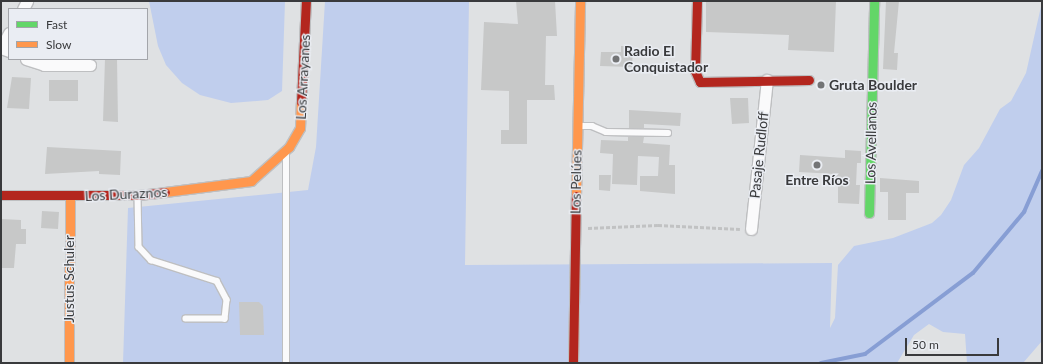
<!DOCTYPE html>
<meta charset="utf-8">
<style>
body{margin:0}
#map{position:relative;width:1043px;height:364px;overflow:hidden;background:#dfe1e3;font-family:Lato,sans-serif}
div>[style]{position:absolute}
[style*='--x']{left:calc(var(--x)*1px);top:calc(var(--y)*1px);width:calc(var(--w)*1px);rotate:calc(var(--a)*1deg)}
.green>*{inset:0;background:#c0ceed}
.stream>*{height:4px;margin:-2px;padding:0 2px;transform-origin:2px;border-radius:2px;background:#879ed4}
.building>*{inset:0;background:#c7c8c8}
.path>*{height:2.5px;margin-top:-1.25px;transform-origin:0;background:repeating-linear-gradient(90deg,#c1c2c3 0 4px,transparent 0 6px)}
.roads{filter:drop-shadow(1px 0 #bebfc1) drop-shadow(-1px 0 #bebfc1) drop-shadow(0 1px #bebfc1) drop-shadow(0 -1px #bebfc1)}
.lane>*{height:5.5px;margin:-2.75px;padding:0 2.75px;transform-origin:2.75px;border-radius:2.75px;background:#fafafb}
.street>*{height:11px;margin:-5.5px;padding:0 5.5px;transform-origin:5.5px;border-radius:5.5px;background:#fafafb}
.fast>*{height:9px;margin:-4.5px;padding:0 4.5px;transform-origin:4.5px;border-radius:4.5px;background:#63d668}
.slow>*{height:9px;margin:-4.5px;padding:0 4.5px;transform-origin:4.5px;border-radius:4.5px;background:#ff974d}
.jam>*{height:9px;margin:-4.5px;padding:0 4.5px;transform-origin:4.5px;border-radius:4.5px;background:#b3261e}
.dots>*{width:11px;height:11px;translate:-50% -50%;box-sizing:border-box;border:2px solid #eaedf3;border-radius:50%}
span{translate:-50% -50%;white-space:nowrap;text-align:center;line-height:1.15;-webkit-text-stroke:3px #eaedf3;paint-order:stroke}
.poi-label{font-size:14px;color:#393a3c;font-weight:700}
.left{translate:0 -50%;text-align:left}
.street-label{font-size:14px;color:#393a3c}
.frame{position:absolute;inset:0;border:2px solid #393a3c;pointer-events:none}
.legend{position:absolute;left:8px;top:8px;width:140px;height:52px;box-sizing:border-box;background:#eaedf3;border:1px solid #a3a5aa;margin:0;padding:5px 7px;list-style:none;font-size:12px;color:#393a3c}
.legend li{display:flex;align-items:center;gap:8px;height:20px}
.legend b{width:20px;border:1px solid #a3a5aa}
.scale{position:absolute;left:905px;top:338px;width:94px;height:18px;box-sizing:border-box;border:2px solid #393a3c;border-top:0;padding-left:5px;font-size:12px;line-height:14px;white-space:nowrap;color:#393a3c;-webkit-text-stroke:3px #eaedf3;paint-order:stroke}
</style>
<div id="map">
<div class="green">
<i style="clip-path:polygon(149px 1px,285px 1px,282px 91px,268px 100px,231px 103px,200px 95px,182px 83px,166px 65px,158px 46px)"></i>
<i style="clip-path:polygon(325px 1px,469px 1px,465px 265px,832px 263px,830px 328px,835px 318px,838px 265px,854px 246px,893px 238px,932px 223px,941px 215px,951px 200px,964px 165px,979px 148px,1000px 109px,1011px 101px,1026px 73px,1042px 2px,1042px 341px,1023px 363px,967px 363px,965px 334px,943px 332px,929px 324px,914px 335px,897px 363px,123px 363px,128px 208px,308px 190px,316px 147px)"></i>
</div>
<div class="stream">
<i style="--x:821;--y:363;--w:45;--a:-11.6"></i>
<i style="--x:865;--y:354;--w:135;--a:-36.9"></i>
<i style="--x:973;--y:273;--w:80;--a:-50.1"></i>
<i style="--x:1024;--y:212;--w:45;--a:-66.3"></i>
</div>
<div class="building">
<i style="clip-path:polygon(516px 1px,555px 1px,557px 36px,546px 36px,545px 85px,554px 85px,555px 100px,527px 100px,527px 144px,501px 144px,501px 130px,509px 130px,509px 91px,481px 90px,484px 22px,518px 24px)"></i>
<i style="clip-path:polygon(706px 1px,836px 1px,834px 52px,788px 50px,789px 35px,706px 32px)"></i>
<i style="clip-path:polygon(886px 1px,899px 1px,894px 53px,898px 53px,897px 70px,883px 69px)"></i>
<i style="clip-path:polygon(621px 46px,633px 46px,632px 67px,600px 66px,601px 52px,621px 52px)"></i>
<i style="clip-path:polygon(105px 59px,117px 59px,118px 122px,103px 121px)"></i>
<i style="clip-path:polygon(12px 77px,31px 78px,29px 109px,7px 108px)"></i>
<i style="clip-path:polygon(49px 80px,78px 80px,78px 101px,49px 101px)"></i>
<i style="clip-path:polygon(730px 98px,748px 98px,749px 123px,732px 124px)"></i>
<i style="clip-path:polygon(629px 110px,681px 113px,680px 126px,644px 124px,644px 128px,629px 128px)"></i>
<i style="clip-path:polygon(628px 137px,644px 137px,643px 143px,670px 145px,669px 165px,675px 165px,675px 194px,640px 191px,640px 176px,658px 176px,659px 157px,638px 156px,637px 185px,612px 184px,613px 154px,600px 153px,601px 140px,628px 141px)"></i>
<i style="clip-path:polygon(47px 147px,121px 151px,120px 175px,99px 174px,99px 171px,45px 174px)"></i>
<i style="clip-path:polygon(845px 150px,861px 151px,861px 163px,857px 163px,856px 185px,860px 185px,859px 204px,838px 203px,838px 182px,834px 182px,835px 174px,799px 172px,800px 155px,845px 158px)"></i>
<i style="clip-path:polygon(599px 175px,611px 175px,610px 191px,599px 190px)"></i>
<i style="clip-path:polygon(880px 178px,919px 181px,919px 193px,906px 193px,906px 220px,888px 220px,888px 192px,880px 192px)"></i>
<i style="clip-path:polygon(42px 211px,59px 212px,58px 229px,41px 228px)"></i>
<i style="clip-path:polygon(1px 219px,21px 220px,21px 229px,26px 229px,26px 244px,16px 244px,14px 268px,1px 268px)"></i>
<i style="clip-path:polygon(239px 302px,259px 302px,263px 306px,264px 335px,240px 335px)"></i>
</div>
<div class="path">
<i style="--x:588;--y:228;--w:70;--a:-2.5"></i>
<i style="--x:658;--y:225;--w:82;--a:2.8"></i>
</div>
<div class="roads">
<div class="lane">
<i style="--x:580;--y:126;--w:12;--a:0"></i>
<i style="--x:592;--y:126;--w:15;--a:23"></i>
<i style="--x:606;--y:132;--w:62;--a:0.9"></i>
<i style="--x:138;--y:195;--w:52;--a:88.9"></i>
<i style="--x:139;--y:247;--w:18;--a:47"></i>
<i style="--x:151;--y:260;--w:69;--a:17.7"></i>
<i style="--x:217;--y:281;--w:21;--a:62"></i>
<i style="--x:227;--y:300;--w:19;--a:96"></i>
<i style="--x:225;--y:319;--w:39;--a:180"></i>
<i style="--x:286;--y:363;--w:210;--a:-90"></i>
</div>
<div class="street">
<i style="--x:23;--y:9;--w:9;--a:-63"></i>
<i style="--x:9;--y:33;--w:17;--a:118"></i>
<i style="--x:1;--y:48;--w:9;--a:21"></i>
<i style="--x:26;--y:59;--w:19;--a:18"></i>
<i style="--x:44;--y:65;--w:46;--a:0"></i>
<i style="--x:751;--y:229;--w:150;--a:-83.9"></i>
</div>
<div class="fast">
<i style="--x:869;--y:213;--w:212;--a:-88.6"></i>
</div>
<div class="slow">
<i style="--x:165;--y:192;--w:87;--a:-7.3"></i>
<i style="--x:251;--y:181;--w:51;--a:-41.8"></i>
<i style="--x:289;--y:147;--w:22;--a:-60"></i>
<i style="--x:300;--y:128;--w:26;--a:-88"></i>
<i style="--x:576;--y:196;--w:195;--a:-88.8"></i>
<i style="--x:69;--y:363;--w:167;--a:-89.7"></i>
</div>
<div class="jam">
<i style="--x:697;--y:1;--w:70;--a:91.6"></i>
<i style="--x:695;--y:71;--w:12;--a:66"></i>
<i style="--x:700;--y:82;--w:109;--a:-1.1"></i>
<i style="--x:301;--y:102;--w:101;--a:-87.2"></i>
<i style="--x:1;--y:195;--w:137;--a:0"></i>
<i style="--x:138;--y:195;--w:27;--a:-6"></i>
<i style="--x:573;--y:363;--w:167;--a:-89"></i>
</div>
</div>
<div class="dots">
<i style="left:616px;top:59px;background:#737476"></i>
<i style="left:821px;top:85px;background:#737476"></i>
<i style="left:817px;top:165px;background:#737476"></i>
</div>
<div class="poi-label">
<span class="left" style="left:624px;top:59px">Radio El<br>Conquistador</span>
<span class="left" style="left:829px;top:85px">Gruta Boulder</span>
<span style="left:817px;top:180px">Entre Ríos</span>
</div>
<div class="street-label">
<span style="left:303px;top:77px;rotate:-87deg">Los Arrayanes</span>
<span style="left:871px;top:143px;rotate:-89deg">Los Avellanos</span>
<span style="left:759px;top:155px;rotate:-84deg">Pasaje Rudloff</span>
<span style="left:576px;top:182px;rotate:-89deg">Los Pelúes</span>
<span style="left:126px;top:194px;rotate:-3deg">Los Duraznos</span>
<span style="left:69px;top:279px;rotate:-90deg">Justus Schuler</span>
</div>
<div class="frame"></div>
<ul class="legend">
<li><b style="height:5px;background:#63d668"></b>Fast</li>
<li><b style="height:5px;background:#ff974d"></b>Slow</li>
</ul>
<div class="scale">50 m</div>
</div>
